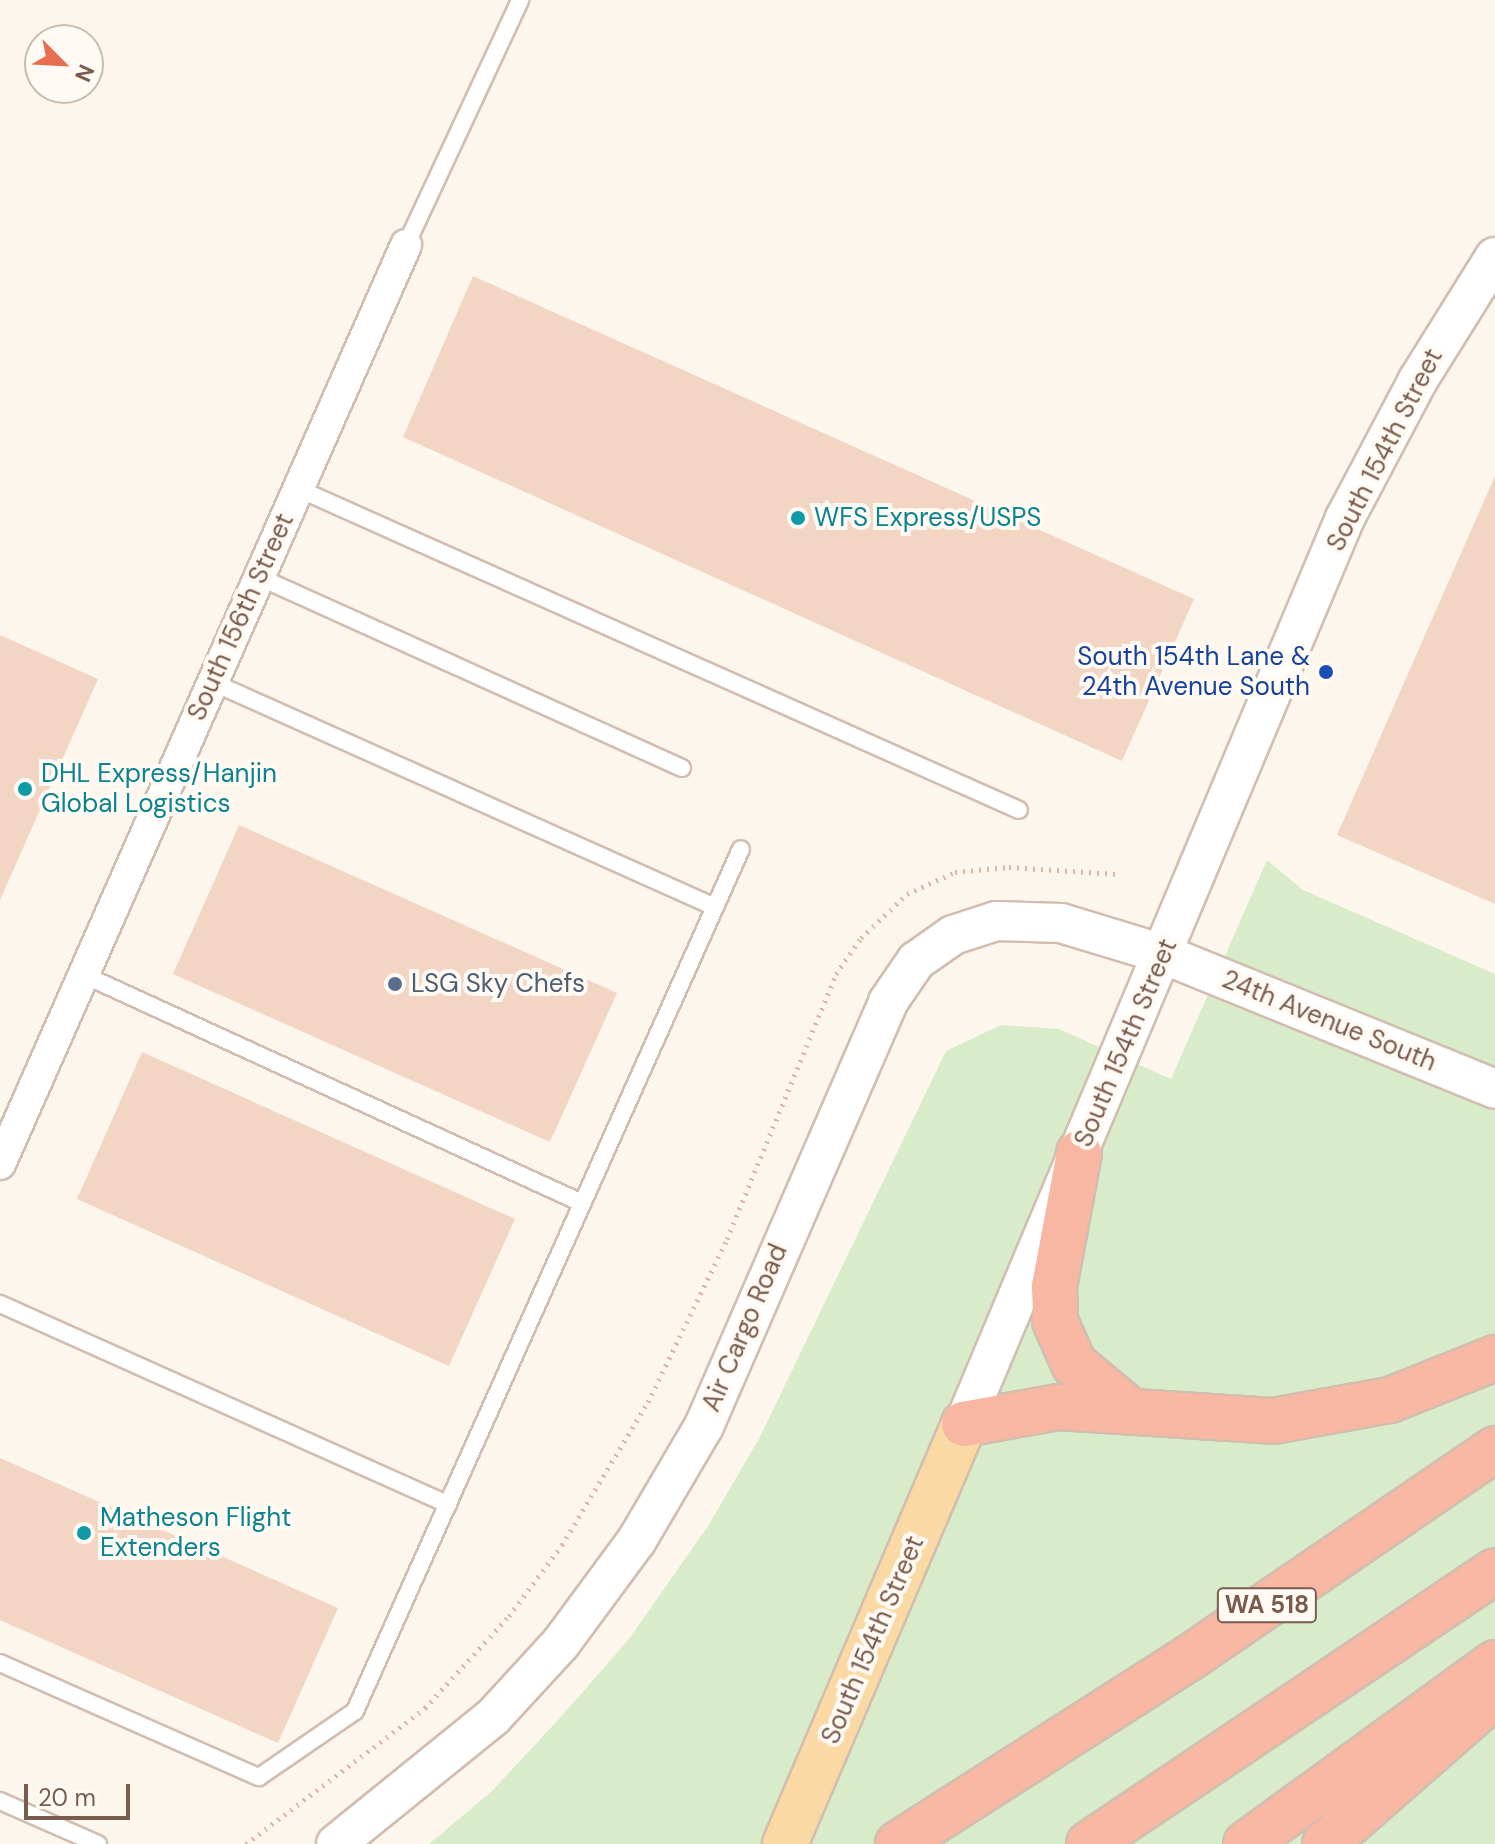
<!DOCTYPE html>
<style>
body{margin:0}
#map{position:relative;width:1495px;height:1844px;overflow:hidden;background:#fdf6ec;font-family:"DM Sans",sans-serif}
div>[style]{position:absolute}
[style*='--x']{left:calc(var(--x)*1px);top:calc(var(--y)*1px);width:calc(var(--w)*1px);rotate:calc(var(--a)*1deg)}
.green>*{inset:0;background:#d8ecc9}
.building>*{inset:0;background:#f3d5c3}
.path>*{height:5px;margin-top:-2.5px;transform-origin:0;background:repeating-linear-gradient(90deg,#d9b8a5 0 2px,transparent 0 8px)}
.roads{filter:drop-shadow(2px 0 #d1beb0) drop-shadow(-2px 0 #d1beb0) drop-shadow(0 2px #d1beb0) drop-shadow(0 -2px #d1beb0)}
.service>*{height:16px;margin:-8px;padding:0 8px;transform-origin:8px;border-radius:8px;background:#fff}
.minor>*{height:30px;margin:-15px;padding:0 15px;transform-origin:15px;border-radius:15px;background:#fff}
.tertiary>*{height:38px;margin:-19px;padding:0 19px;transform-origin:19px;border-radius:19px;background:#fff}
.primary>*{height:44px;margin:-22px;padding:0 22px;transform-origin:22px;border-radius:22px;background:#fbd9a5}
.motorway>*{height:44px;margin:-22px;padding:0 22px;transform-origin:22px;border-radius:22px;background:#f7b7a3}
.dots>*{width:22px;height:22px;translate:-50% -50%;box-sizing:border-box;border:4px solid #fffaf3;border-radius:50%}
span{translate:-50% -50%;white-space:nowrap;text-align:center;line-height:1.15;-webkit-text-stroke:8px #fffaf3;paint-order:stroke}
.shield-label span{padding:2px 6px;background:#fffaf3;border:2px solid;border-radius:6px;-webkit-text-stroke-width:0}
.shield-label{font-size:24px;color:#7a5c4d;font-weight:700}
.street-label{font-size:26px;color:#7a5c4d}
.culture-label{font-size:26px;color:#0d838f}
.left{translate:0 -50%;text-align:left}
.transit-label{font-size:26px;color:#164399}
.right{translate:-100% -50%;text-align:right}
.service-label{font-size:26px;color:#4e5e75}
.north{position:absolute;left:24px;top:24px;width:80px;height:80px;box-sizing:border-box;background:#fffaf3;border:2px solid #cabbb1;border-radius:50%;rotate:114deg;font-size:22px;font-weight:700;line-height:32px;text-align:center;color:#7a5c4d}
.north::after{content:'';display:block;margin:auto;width:28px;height:36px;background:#e76f51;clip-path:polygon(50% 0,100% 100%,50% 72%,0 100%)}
.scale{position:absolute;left:24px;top:1784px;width:106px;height:36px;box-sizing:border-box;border:4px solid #7a5c4d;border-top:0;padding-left:10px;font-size:24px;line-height:28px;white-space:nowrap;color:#7a5c4d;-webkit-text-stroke:6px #fffaf3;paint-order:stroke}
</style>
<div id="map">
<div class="green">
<i style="clip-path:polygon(1267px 860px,1303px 890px,1495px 974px,1495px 1844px,429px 1844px,491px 1792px,559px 1719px,629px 1639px,708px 1526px,760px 1437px,946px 1051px,1001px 1025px,1059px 1029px,1171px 1079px)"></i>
</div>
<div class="building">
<i style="clip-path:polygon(473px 276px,1194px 599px,1122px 761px,403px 437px)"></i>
<i style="clip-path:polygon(1495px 476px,1495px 904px,1337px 835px)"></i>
<i style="clip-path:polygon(0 635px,98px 679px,0 900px)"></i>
<i style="clip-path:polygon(239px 825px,617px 993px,550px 1142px,173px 974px)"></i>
<i style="clip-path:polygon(142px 1052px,515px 1219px,449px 1366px,77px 1199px)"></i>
<i style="clip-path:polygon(0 1458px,338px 1608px,278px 1743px,0 1620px)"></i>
</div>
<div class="path">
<i style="--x:246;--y:1844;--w:225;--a:-37.2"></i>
<i style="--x:425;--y:1708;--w:125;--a:-47.6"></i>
<i style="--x:509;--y:1616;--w:89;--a:-53.3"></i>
<i style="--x:562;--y:1545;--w:167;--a:-59"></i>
<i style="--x:648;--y:1402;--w:181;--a:-64.1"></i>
<i style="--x:727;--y:1239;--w:287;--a:-67.6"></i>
<i style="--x:836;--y:974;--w:44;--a:-55.2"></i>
<i style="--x:861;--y:938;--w:64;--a:-43.7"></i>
<i style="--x:907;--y:894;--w:53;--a:-24.6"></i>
<i style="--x:955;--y:872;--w:54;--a:-5.3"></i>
<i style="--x:1009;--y:867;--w:109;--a:3.7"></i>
</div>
<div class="roads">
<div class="service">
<i style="--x:406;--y:245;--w:270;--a:-65"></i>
<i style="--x:299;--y:489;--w:788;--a:24.03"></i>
<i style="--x:259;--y:577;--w:464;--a:24.3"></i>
<i style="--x:212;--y:682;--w:551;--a:24.1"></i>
<i style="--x:82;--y:974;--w:550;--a:24.61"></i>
<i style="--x:0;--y:1304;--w:491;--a:24.1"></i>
<i style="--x:0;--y:1663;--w:283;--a:23.8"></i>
<i style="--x:259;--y:1777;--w:116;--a:-34.5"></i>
<i style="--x:355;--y:1711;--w:944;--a:-65.88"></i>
<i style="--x:0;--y:1801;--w:107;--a:23.7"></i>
</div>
<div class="minor">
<i style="--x:0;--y:1164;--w:1005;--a:-66.16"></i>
</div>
<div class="tertiary">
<i style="--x:964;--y:1424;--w:983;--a:-67.19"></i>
<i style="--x:1345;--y:518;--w:156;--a:-62.1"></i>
<i style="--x:1418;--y:380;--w:145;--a:-58"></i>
<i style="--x:336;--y:1844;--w:202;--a:-39"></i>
<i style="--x:493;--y:1717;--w:100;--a:-47.4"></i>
<i style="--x:561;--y:1643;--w:128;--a:-53.6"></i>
<i style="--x:637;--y:1540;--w:132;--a:-59.6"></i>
<i style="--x:704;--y:1426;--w:462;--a:-66.5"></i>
<i style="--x:888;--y:1002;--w:50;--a:-55.7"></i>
<i style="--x:916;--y:961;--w:45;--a:-35.1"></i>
<i style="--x:953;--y:935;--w:45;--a:-18"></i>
<i style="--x:996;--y:921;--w:65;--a:1.8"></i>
<i style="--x:1061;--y:923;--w:107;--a:16.9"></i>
<i style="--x:1163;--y:954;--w:358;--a:22.1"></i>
</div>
<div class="primary">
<i style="--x:785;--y:1844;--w:457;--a:-66.9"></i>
</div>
<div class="motorway">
<i style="--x:1079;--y:1153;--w:135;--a:100.6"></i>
<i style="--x:1054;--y:1286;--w:35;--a:88"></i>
<i style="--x:1055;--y:1321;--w:47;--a:66.2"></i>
<i style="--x:1074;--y:1364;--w:69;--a:39.7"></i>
<i style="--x:964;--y:1424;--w:96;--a:-10.3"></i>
<i style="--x:1058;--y:1407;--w:215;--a:3.7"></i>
<i style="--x:1273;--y:1421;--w:119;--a:-10.2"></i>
<i style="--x:1390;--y:1400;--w:113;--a:-21.8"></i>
<i style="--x:898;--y:1844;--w:345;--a:-32.6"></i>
<i style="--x:1189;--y:1658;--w:371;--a:-34.3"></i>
<i style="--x:1089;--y:1844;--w:489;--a:-33.9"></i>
<i style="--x:1246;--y:1844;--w:308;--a:-36"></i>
<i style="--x:1325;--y:1844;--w:226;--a:-41.2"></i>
</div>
</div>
<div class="dots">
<i style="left:798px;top:518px;background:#0f9aa8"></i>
<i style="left:1326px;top:672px;background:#1a4fb4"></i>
<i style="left:25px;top:789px;background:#0f9aa8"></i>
<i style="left:395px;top:984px;background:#5c6f8a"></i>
<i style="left:84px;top:1533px;background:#0f9aa8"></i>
</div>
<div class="shield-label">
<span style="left:1267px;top:1605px">WA 518</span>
</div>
<div class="street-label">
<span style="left:1385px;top:450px;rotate:-63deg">South 154th Street</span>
<span style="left:241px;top:617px;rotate:-66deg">South 156th Street</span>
<span style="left:1329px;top:1021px;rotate:22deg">24th Avenue South</span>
<span style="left:1126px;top:1043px;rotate:-67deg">South 154th Street</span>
<span style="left:745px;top:1328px;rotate:-67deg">Air Cargo Road</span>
<span style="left:873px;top:1640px;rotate:-67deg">South 154th Street</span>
</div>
<div class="culture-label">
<span class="left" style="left:814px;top:518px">WFS Express/USPS</span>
<span class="left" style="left:41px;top:789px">DHL Express/Hanjin<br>Global Logistics</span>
<span class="left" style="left:100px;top:1533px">Matheson Flight<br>Extenders</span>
</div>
<div class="transit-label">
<span class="right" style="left:1310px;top:672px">South 154th Lane &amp;<br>24th Avenue South</span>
</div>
<div class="service-label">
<span class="left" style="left:411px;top:984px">LSG Sky Chefs</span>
</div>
<div class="north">N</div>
<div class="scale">20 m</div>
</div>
